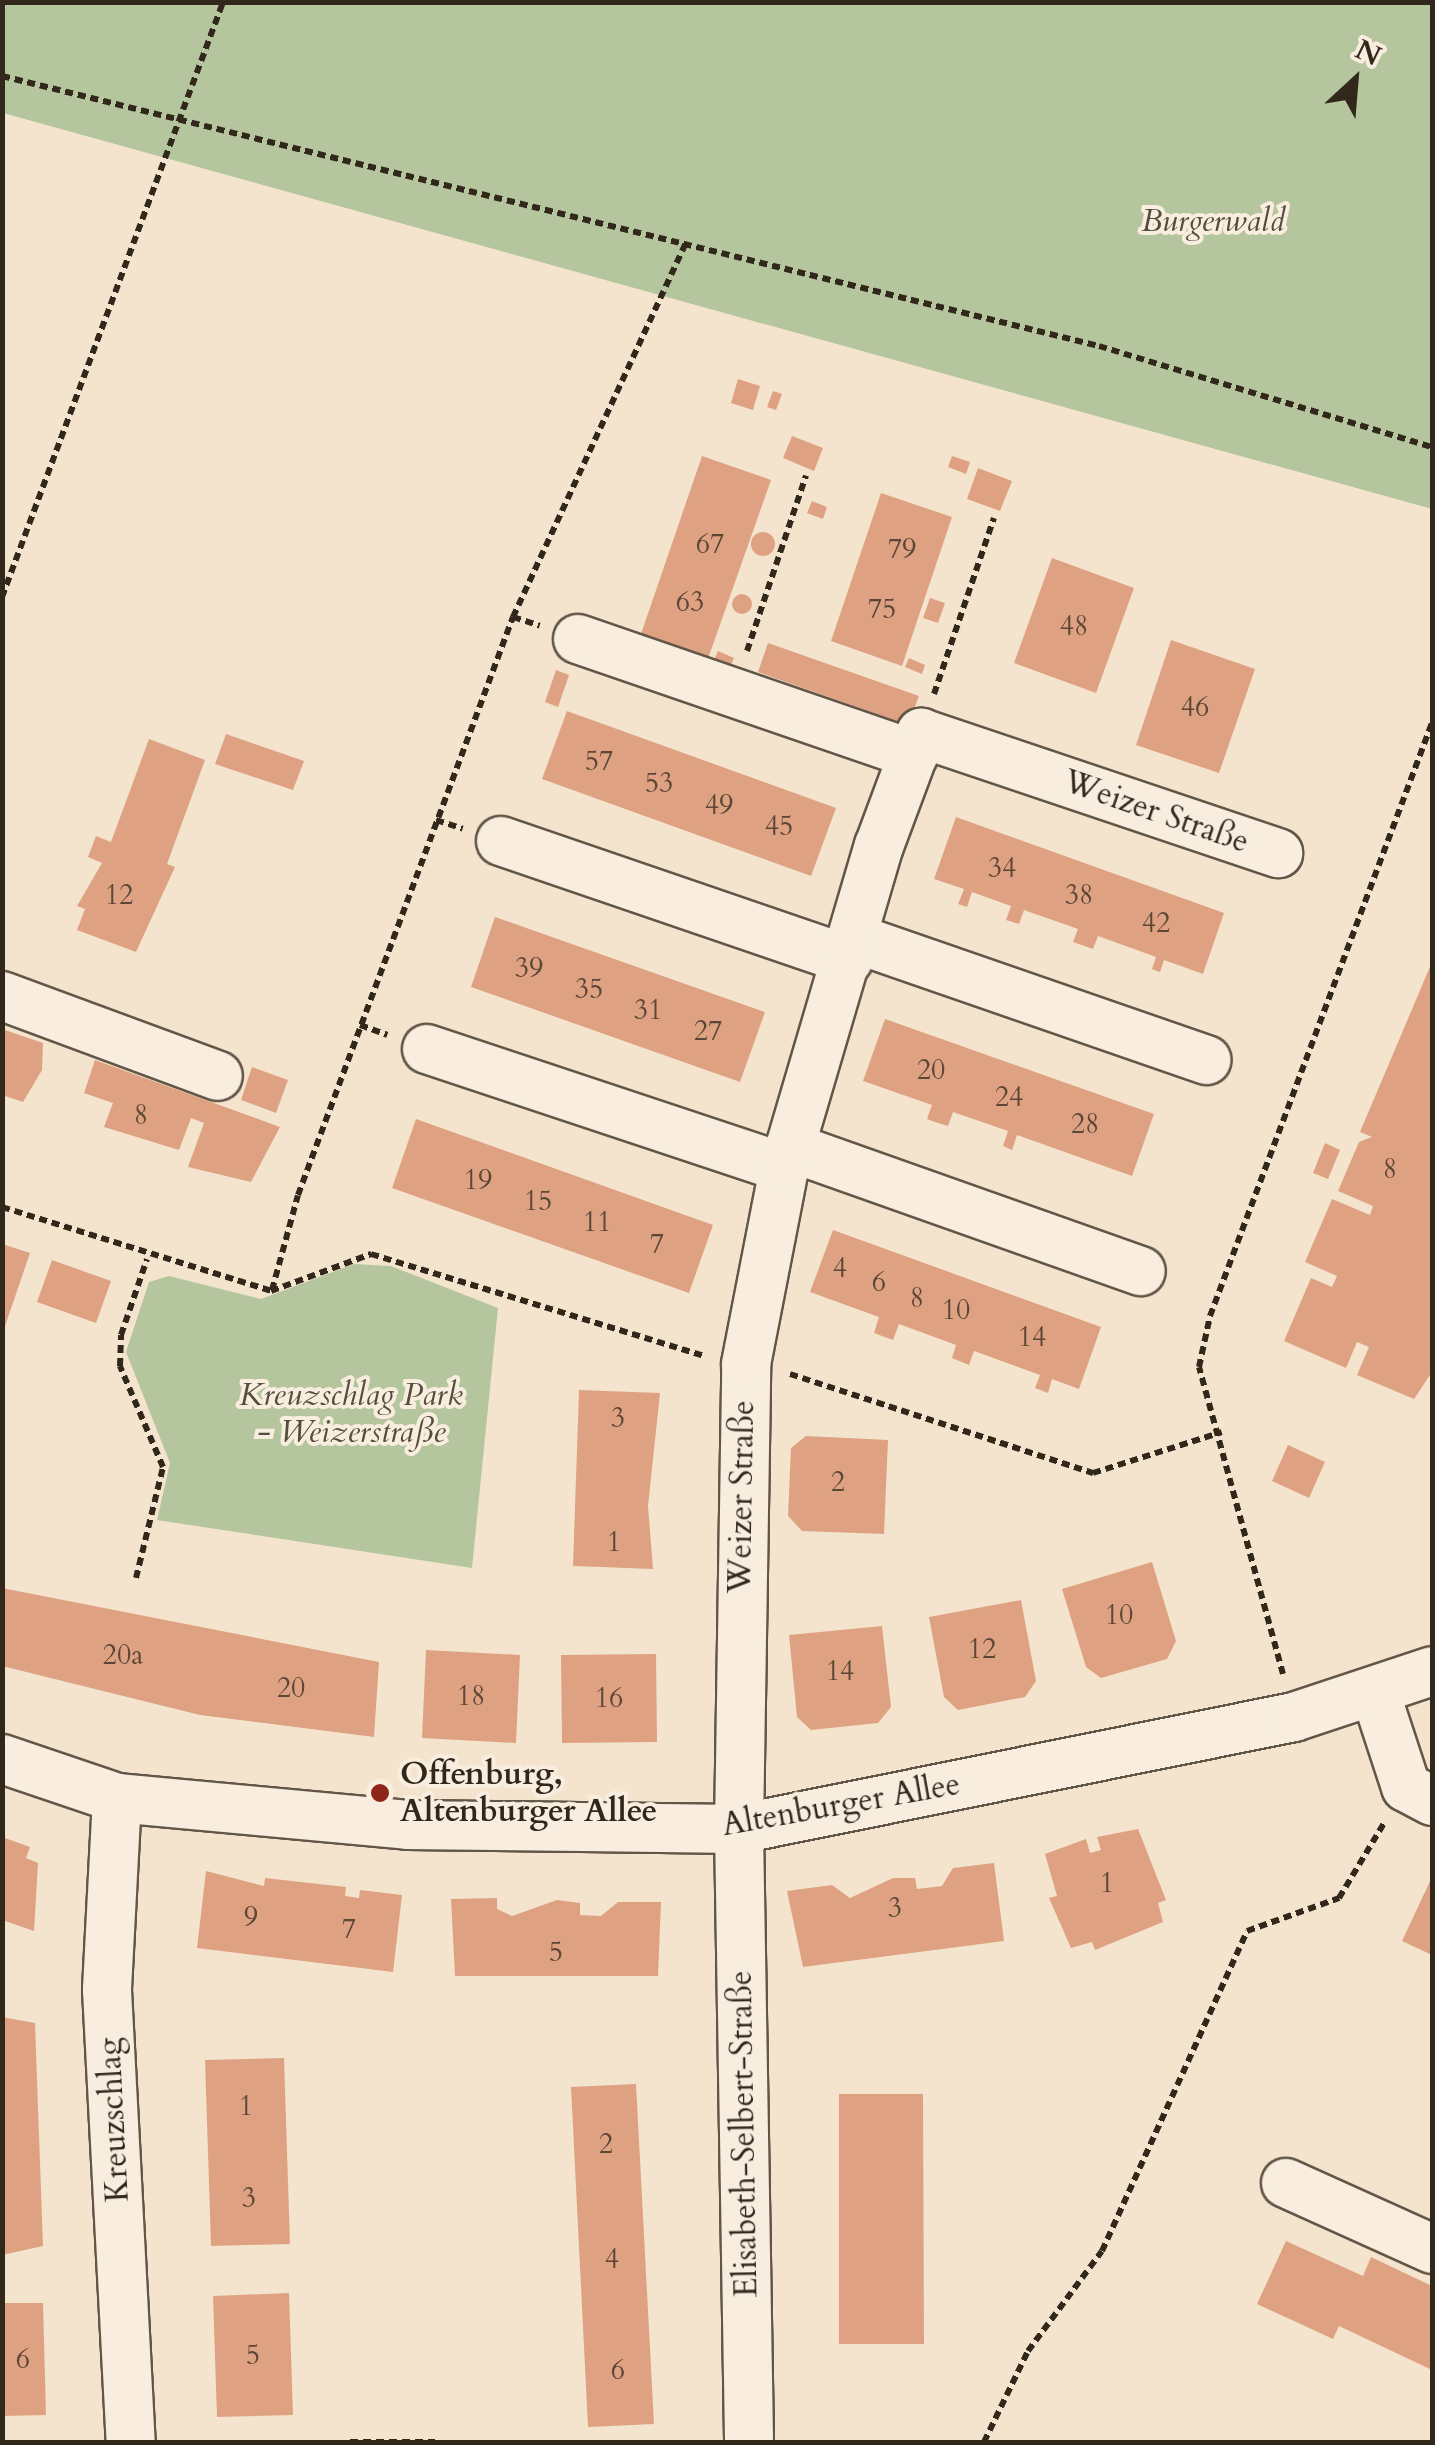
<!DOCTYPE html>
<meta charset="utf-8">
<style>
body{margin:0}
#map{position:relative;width:1435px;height:2445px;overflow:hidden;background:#f4e4cd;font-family:Cardo,serif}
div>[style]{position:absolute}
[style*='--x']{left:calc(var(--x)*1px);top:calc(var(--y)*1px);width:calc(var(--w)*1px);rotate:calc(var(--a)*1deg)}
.green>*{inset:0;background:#b5c59d}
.building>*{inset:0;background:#dea283}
.round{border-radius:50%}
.path>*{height:6px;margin-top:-3px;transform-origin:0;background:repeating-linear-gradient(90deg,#31271b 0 8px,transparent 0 13px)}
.roads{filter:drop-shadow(2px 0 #625648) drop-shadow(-2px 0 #625648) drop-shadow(0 2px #625648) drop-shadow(0 -2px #625648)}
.minor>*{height:48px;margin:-24px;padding:0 24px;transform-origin:24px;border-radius:24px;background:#f8edde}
.dots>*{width:28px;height:28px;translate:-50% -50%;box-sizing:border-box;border:5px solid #f8edde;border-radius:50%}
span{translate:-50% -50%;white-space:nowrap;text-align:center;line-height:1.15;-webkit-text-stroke:8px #f8edde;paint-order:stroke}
.number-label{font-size:28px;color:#5c4635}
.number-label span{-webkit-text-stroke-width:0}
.park-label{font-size:32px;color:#524e3c;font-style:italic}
.street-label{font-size:32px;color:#31271b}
.poi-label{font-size:32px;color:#31271b;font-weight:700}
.left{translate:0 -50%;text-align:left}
.frame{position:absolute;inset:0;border:5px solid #31271b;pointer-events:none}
.north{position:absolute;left:1305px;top:30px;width:100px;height:100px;-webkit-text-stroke:8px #f8edde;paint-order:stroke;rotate:26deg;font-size:28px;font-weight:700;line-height:40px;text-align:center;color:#31271b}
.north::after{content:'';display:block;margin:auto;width:35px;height:45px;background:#31271b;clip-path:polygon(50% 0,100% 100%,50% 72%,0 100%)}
</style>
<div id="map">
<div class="green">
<i style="clip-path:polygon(2px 3px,1432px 3px,1432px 509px,3px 113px)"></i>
<i style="clip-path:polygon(354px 1264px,391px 1266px,498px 1308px,472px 1568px,157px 1520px,170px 1463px,126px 1352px,149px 1282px,169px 1276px,261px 1299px)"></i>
</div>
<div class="building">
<i style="clip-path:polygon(738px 379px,760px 386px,753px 410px,731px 403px)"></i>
<i style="clip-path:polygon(773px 391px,782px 394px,776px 410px,767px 407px)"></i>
<i style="clip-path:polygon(792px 436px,823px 448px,814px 471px,783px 458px)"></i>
<i style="clip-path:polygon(702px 456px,771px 480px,704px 670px,674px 659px,679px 647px,641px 634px)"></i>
<i style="clip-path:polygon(952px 456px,970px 462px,966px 474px,948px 467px)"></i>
<i style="clip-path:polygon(978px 468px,1012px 481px,1000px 511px,967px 499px)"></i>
<i style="clip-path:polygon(881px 493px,952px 517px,902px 666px,831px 641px)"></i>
<i style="clip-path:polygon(812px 501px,827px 507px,823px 519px,807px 513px)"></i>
<i class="round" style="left:751px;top:532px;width:24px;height:24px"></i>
<i style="clip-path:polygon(1052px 558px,1134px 588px,1096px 693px,1014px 663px)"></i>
<i class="round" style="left:732px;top:594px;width:20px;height:20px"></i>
<i style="clip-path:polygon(930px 598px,945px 603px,938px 623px,923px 618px)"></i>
<i style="clip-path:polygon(1171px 640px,1255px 669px,1219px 773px,1136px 745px)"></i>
<i style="clip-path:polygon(768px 643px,919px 696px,908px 725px,758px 672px)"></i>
<i style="clip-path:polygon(718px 651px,734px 658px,729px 669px,713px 662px)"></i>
<i style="clip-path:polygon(909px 658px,925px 665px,922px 674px,905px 667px)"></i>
<i style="clip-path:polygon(556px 670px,569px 675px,558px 707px,545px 702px)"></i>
<i style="clip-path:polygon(567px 711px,836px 808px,811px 876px,542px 779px)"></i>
<i style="clip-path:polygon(226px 734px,304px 761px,293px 790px,215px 764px)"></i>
<i style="clip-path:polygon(149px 739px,205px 760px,167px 864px,175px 867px,136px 952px,77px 930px,85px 909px,77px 906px,102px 863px,88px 857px,96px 836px,111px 842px)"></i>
<i style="clip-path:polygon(956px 817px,1224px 913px,1203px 974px,1164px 960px,1160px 972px,1152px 969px,1156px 957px,1098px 936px,1093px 949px,1073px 942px,1078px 929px,1024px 910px,1019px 924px,1006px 920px,1011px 906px,972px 892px,967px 907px,958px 904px,964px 889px,934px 879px)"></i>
<i style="clip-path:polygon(495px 917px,765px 1012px,740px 1082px,471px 987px)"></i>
<i style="clip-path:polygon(1432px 962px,1432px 1372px,1414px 1399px,1357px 1375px,1369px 1347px,1357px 1342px,1346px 1368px,1284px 1341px,1311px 1278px,1332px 1287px,1337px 1276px,1305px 1262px,1332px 1199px,1370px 1215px,1373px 1206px,1338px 1191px,1359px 1142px,1372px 1137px,1360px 1132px)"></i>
<i style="clip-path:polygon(885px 1019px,1154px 1114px,1132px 1176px,1017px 1135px,1012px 1150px,1003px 1146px,1008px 1131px,953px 1112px,948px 1126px,935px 1122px,927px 1119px,932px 1105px,863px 1081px)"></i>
<i style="clip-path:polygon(2px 1029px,43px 1043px,42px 1070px,23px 1102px,2px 1095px)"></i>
<i style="clip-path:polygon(95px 1060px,280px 1127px,251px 1182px,188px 1167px,204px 1123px,191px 1118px,179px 1150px,104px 1127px,113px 1103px,84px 1093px)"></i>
<i style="clip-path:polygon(252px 1067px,288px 1080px,276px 1113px,241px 1100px)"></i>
<i style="clip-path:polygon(416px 1119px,713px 1225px,689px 1293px,392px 1188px)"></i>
<i style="clip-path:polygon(1325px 1143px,1340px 1150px,1328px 1179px,1313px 1173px)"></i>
<i style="clip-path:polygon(833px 1230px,1101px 1327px,1079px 1389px,1052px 1379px,1048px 1393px,1035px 1388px,1040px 1375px,974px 1351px,969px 1365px,952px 1358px,956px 1345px,899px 1324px,893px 1340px,882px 1336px,874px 1333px,879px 1317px,810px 1292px)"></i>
<i style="clip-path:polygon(2px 1244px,30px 1253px,3px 1332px,2px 1332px)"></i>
<i style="clip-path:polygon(52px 1260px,111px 1281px,96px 1323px,37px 1302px)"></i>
<i style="clip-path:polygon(579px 1390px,660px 1393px,648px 1506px,653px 1569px,573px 1566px)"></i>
<i style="clip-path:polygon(806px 1436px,888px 1440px,884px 1534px,802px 1531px,788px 1516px,791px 1448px)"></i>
<i style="clip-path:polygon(1288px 1445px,1325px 1462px,1309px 1498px,1272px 1481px)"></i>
<i style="clip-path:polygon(1152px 1562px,1176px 1641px,1167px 1659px,1101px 1678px,1086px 1667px,1062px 1589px)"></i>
<i style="clip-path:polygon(2px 1588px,379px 1662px,374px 1737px,200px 1715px,2px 1666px)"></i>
<i style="clip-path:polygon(1021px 1600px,1036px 1681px,1025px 1697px,958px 1710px,944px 1697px,929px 1617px)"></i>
<i style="clip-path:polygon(882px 1626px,891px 1707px,878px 1723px,811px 1730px,797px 1717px,789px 1635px)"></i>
<i style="clip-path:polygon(426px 1650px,520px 1655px,516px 1743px,422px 1738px)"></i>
<i style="clip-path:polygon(656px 1654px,657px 1742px,562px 1743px,561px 1655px)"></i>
<i style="clip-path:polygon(1138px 1829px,1166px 1900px,1158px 1903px,1163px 1922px,1095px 1950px,1092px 1942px,1071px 1948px,1049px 1898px,1057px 1896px,1045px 1854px,1086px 1839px,1090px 1853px,1101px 1850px,1097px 1837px)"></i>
<i style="clip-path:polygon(2px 1837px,30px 1847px,26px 1858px,38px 1863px,34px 1931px,2px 1920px)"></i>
<i style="clip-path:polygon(994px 1863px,1004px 1941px,803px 1967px,787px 1891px,832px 1885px,850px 1898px,893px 1878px,915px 1878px,917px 1889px,942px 1886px,953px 1868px)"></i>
<i style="clip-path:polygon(206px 1871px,264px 1886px,265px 1878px,346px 1887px,345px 1896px,359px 1898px,360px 1890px,402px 1895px,393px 1972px,197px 1948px)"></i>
<i style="clip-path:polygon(1432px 1877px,1432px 1955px,1402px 1941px)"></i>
<i style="clip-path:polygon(497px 1898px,497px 1909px,512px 1916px,557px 1900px,580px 1903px,580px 1915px,601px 1916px,618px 1902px,661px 1902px,658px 1976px,455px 1976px,451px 1899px)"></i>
<i style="clip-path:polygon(2px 2017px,35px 2023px,43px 2246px,2px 2255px)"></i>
<i style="clip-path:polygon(284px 2058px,290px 2244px,211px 2246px,205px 2060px)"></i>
<i style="clip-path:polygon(636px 2084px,654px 2424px,588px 2427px,571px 2087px)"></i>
<i style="clip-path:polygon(839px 2094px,923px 2094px,924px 2344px,839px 2344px)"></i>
<i style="clip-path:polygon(1286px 2241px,1363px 2276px,1371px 2257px,1432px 2286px,1432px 2370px,1339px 2326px,1333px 2339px,1257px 2304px)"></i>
<i style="clip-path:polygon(289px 2293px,293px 2415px,217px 2417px,213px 2296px)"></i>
<i style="clip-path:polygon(2px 2303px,43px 2303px,46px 2415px,2px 2416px)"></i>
</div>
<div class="path">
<i style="--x:2;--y:76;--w:1130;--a:13.83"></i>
<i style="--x:1099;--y:346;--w:348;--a:16.9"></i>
<i style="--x:2;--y:597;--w:635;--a:-69.62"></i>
<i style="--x:513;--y:617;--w:28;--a:18"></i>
<i style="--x:747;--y:651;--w:185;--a:-71.4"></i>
<i style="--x:934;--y:694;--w:186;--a:-71.2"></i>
<i style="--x:436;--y:820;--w:28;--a:18"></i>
<i style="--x:360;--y:1025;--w:29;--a:20"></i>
<i style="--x:2;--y:1207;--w:282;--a:17.3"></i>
<i style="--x:271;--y:1291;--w:107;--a:-20.3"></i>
<i style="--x:371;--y:1254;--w:349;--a:17"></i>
<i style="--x:272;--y:1290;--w:98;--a:-74.7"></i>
<i style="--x:298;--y:1195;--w:617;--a:-69.6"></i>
<i style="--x:513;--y:617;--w:412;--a:-65.2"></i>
<i style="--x:790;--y:1374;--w:319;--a:18.1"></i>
<i style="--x:1093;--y:1473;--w:135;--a:-17.6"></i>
<i style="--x:136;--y:1578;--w:114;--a:-76.3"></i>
<i style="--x:163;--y:1467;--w:110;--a:-113.1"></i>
<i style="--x:120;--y:1366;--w:31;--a:-88"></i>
<i style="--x:121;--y:1335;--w:80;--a:-71.1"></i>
<i style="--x:1283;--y:1674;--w:318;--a:-105.3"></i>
<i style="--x:1199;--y:1367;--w:52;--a:-77.8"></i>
<i style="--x:1210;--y:1316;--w:633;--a:-69.48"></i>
<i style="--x:350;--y:2442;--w:85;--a:0"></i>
<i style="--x:984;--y:2442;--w:101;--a:-64.2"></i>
<i style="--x:1028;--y:2351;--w:124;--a:-53.5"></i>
<i style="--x:1102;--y:2251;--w:351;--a:-65.6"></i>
<i style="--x:1247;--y:1931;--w:98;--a:-19.7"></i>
<i style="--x:1339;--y:1898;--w:87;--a:-59"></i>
</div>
<div class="roads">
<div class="minor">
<i style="--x:578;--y:639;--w:355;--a:19"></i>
<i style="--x:501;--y:841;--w:367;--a:18.9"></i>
<i style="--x:854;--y:938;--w:373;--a:19.1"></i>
<i style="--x:2;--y:996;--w:230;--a:20.3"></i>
<i style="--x:427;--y:1049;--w:376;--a:18.4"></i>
<i style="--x:790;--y:1147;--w:372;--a:19.5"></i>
<i style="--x:1375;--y:1692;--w:100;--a:71.9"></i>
<i style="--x:1406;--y:1787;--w:30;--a:28"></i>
<i style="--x:2;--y:1759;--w:121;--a:18.7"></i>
<i style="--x:117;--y:1798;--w:292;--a:5.3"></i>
<i style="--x:408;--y:1825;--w:331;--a:0.7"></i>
<i style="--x:739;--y:1829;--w:566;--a:-11.41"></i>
<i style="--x:1294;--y:1717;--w:145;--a:-18.4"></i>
<i style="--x:117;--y:1798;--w:192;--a:93"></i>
<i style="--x:107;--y:1990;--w:453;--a:87"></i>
<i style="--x:1286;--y:2183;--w:160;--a:24.3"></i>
<i style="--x:749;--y:2439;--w:610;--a:-90.94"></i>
<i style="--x:739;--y:1829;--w:465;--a:-89.1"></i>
<i style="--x:746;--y:1364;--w:200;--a:-79"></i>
<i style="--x:784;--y:1168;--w:336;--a:-73.6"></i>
<i style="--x:879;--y:846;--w:121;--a:-69.6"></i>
<i style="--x:921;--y:733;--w:377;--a:18.6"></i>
</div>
</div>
<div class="dots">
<i style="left:380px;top:1793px;background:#8f2418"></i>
</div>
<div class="number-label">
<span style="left:710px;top:544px">67</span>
<span style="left:902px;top:549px">79</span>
<span style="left:690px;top:602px">63</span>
<span style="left:882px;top:609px">75</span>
<span style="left:1074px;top:626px">48</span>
<span style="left:1195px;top:707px">46</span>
<span style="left:599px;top:761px">57</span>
<span style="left:659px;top:783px">53</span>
<span style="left:719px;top:805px">49</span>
<span style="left:779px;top:826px">45</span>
<span style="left:1002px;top:868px">34</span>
<span style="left:119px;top:895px">12</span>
<span style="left:1079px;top:895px">38</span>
<span style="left:1156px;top:923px">42</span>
<span style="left:529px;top:968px">39</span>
<span style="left:589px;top:989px">35</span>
<span style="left:648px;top:1010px">31</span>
<span style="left:708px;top:1031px">27</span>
<span style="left:931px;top:1070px">20</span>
<span style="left:1009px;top:1097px">24</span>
<span style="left:141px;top:1115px">8</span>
<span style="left:1085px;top:1124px">28</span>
<span style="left:1390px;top:1169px">8</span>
<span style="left:478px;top:1180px">19</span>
<span style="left:538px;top:1201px">15</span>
<span style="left:597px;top:1222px">11</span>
<span style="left:657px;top:1244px">7</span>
<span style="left:840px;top:1268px">4</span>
<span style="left:879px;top:1282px">6</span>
<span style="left:917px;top:1298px">8</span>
<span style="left:956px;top:1310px">10</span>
<span style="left:1032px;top:1337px">14</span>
<span style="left:618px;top:1418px">3</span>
<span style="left:838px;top:1482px">2</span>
<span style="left:614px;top:1542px">1</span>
<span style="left:1119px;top:1615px">10</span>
<span style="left:982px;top:1649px">12</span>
<span style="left:123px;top:1655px">20a</span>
<span style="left:840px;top:1671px">14</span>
<span style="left:291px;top:1688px">20</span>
<span style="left:471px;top:1696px">18</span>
<span style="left:609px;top:1698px">16</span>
<span style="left:1107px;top:1883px">1</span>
<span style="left:895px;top:1908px">3</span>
<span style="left:251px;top:1917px">9</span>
<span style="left:349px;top:1929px">7</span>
<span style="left:556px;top:1952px">5</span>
<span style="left:246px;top:2106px">1</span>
<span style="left:606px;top:2144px">2</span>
<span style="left:249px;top:2198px">3</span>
<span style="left:612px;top:2259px">4</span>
<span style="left:253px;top:2355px">5</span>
<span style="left:23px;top:2359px">6</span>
<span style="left:618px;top:2370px">6</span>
</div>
<div class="park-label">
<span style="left:1213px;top:221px">Burgerwald</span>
<span style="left:351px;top:1414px">Kreuzschlag Park<br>- Weizerstraße</span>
</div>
<div class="street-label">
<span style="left:1156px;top:812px;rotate:19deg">Weizer Straße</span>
<span style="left:742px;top:1497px;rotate:-89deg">Weizer Straße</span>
<span style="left:841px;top:1805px;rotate:-10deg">Altenburger Allee</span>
<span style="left:114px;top:2120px;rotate:-93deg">Kreuzschlag</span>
<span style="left:744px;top:2134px;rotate:-91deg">Elisabeth-Selbert-Straße</span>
</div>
<div class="poi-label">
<span class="left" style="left:400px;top:1793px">Offenburg,<br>Altenburger Allee</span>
</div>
<div class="frame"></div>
<div class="north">N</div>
</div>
